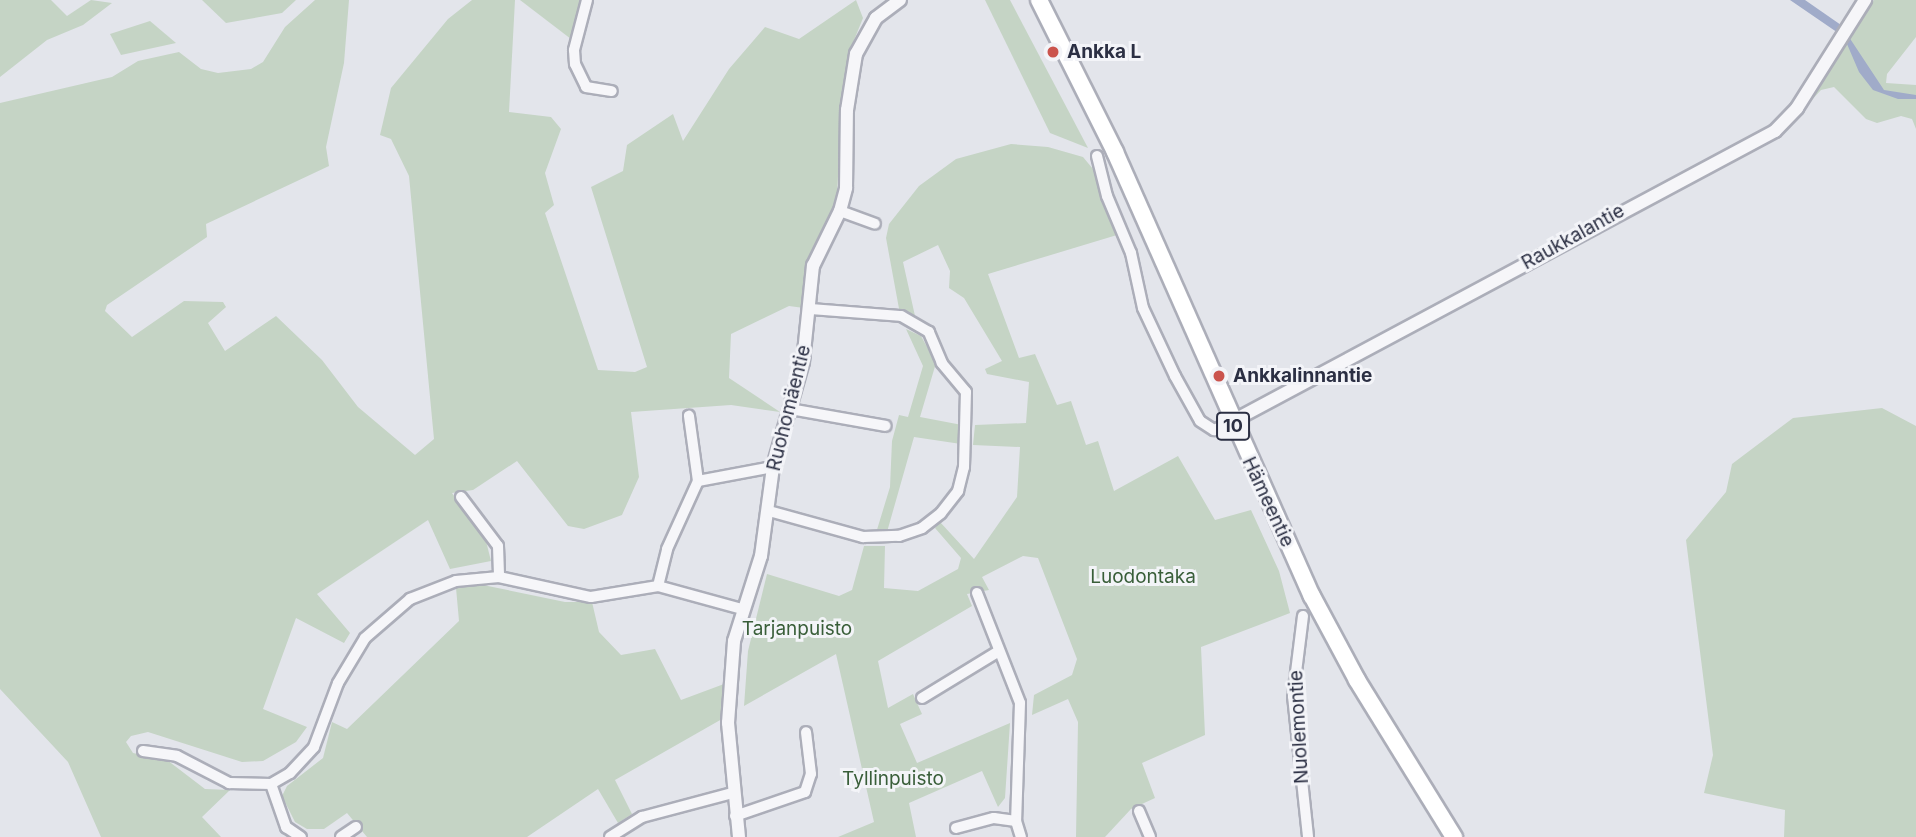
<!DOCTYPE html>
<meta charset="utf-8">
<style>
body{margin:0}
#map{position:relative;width:1916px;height:837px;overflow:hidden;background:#e3e5eb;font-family:Inter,sans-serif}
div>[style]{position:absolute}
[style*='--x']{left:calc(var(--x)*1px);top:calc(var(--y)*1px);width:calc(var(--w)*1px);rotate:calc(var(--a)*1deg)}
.green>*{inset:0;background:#c5d4c5}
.water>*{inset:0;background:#a0abc9}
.roads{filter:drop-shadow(2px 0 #acaeb9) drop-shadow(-2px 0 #acaeb9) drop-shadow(0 2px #acaeb9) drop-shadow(0 -2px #acaeb9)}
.minor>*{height:10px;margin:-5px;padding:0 5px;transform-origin:5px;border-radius:5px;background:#f6f6f9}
.tertiary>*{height:12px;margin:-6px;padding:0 6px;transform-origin:6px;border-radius:6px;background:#f6f6f9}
.trunk>*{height:16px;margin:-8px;padding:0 8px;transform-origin:8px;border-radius:8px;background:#fff}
.dots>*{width:19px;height:19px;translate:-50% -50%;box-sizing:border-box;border:4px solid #f3f4f8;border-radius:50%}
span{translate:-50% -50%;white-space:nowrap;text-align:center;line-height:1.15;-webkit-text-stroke:6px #f3f4f8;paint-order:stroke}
.shield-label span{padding:2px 5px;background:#f3f4f8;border:2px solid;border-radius:5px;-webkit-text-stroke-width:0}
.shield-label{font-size:18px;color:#2b2f43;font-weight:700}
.poi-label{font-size:19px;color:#2b2f43;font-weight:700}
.left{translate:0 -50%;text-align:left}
.street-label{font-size:19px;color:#2b2f43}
.park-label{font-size:19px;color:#395e39}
</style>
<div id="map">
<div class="green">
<i style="clip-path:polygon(0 0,51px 0,67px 16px,91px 0,112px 3px,83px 25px,47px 40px,0 77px)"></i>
<i style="clip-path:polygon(202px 0,296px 0,282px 13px,226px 23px)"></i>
<i style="clip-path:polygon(315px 0,349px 0,344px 63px,326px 147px,329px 166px,206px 224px,207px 237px,107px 305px,105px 311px,132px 337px,184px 301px,223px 302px,226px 307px,208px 323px,225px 351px,276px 316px,322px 360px,358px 407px,415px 455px,434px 439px,409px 176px,391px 139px,380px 135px,391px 88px,448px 19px,472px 0,515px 0,509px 112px,551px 117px,561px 129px,545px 173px,554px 205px,545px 213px,598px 370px,635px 372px,647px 367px,591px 187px,623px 171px,627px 145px,673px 114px,683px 141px,729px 69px,765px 27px,799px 39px,856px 0,863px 18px,850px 50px,842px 90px,837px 198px,811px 262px,804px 308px,789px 306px,731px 334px,729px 378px,780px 412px,731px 405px,631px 412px,639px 477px,622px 515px,584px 529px,568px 526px,517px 461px,473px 490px,452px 493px,486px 541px,491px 561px,450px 569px,428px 520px,317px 594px,350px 633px,344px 643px,296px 618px,263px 709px,307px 727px,296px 742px,263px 761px,242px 762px,148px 732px,131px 736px,126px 742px,133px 753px,167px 760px,205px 789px,230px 790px,202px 817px,221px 837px,101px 837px,68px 762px,0 689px,0 103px,112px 77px,138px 61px,179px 52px,201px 69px,218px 73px,251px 69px,263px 62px,285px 27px)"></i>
<i style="clip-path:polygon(520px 0,583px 0,571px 39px)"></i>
<i style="clip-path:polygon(985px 0,1010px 0,1088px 148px,1050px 133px)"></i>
<i style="clip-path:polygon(1874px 0,1916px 0,1916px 37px,1887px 74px,1886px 83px,1916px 85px,1916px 129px,1912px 119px,1901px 116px,1877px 123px,1866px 119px,1834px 87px,1821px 90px,1808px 104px,1824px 73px)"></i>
<i style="clip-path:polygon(150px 21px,176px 43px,121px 55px,110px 34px)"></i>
<i style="clip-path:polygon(1011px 144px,1048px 147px,1083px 157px,1093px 169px,1117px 235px,988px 274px,1019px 358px,1035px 354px,1057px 405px,1071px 401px,1086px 445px,1098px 441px,1114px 491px,1178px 456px,1215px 520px,1251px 510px,1279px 571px,1290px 613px,1201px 647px,1205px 735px,1142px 763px,1155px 798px,1131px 809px,1105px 837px,1076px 837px,1078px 722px,1068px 699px,1032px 715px,1034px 695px,1072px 675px,1077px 659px,1038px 558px,1023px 556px,982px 577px,989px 590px,967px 594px,972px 606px,878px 661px,888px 708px,913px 694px,922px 714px,900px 724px,917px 763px,1010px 723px,1005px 798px,998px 807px,982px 771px,909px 803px,916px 837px,838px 837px,874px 822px,836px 654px,744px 706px,748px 651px,767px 574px,839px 596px,852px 590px,864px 546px,885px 546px,884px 588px,918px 591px,958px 569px,961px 558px,935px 528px,940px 522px,974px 559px,1017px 497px,1020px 447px,973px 445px,975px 425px,1026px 423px,1029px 382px,987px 374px,985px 369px,1002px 361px,964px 298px,949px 288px,950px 271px,938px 245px,903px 262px,915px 316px,900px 314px,886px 238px,889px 224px,919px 186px,956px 159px)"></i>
<i style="clip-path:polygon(906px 329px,921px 336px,936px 363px,920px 417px,962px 425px,961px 444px,914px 437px,887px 532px,876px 533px,890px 487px,892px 441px,899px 415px,908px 417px,923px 366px)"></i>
<i style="clip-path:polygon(1882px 408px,1916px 426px,1916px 837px,1784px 837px,1785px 810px,1704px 793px,1713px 755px,1686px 540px,1726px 492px,1732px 464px,1793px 418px)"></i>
<i style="clip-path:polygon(483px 585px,565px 602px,592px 602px,599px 632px,621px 655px,655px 649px,681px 700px,724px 684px,722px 719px,615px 780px,632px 814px,618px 823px,598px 789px,527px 837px,367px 837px,347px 813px,324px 829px,307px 829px,295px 822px,282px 796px,287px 786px,323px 758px,332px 722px,347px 729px,459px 621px,456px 588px)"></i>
</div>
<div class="water">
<i style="clip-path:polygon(1790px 0,1805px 0,1841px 25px,1884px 90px,1916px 95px,1916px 99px,1898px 99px,1873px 90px,1859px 72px,1844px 37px)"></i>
</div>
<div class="roads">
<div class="minor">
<i style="--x:587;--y:0;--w:52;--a:104.6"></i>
<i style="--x:574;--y:50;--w:14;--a:86"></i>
<i style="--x:575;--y:64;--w:25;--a:64"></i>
<i style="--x:586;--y:87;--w:26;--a:9"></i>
<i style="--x:1097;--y:156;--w:41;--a:76"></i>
<i style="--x:1107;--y:196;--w:62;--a:67.2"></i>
<i style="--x:1131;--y:253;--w:56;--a:77.7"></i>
<i style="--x:1143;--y:308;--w:75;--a:64.8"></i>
<i style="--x:1175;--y:376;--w:51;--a:60.9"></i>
<i style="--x:1200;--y:421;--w:17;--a:33"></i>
<i style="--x:1214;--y:430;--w:19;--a:-25"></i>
<i style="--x:840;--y:211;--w:37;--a:20"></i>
<i style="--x:790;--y:409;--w:97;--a:10"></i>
<i style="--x:698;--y:481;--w:76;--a:-10.6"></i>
<i style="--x:461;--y:497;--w:61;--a:52.9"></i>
<i style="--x:498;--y:546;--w:31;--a:88"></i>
<i style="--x:769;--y:511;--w:98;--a:15.5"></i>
<i style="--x:863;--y:537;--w:36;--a:-2"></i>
<i style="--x:899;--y:536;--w:24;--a:-19"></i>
<i style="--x:922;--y:528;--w:24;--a:-38"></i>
<i style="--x:941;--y:513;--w:28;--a:-52"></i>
<i style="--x:958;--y:491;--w:25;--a:-76"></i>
<i style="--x:964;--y:467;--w:75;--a:-88.5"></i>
<i style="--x:966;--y:392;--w:38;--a:-130"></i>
<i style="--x:942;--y:363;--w:34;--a:-113"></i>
<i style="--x:929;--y:332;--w:32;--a:-150"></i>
<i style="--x:901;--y:316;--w:92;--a:-175.6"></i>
<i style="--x:658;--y:586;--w:38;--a:-76"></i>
<i style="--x:667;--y:549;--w:75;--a:-65.5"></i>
<i style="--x:698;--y:481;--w:66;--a:-97.9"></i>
<i style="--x:977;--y:593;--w:118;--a:68.6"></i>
<i style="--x:1020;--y:703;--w:118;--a:91.9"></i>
<i style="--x:1016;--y:821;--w:17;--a:73"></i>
<i style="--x:1303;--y:616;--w:81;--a:97.1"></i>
<i style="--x:1293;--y:696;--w:142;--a:83.9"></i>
<i style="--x:922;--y:698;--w:90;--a:-31.4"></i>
<i style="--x:143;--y:751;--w:34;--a:8"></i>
<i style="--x:177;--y:756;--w:59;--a:27.4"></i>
<i style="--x:229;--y:783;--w:42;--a:1.4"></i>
<i style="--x:271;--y:784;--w:22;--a:-30"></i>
<i style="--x:290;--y:773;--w:35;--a:-47"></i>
<i style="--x:314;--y:747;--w:68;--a:-69.4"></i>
<i style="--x:338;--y:683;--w:52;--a:-59"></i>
<i style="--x:365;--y:638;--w:60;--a:-40.9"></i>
<i style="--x:410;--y:599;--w:49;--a:-21.4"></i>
<i style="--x:456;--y:581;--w:43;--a:-5.3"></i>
<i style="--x:499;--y:577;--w:94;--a:12.3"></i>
<i style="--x:591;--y:597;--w:68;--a:-9.3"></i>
<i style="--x:658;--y:586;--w:87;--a:15.3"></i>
<i style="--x:271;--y:784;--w:46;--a:70.8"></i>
<i style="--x:286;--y:827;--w:18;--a:34"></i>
<i style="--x:1139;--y:811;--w:28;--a:67"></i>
<i style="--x:735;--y:816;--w:74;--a:-18.9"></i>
<i style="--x:805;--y:792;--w:19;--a:-72"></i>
<i style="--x:811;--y:774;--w:42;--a:-96.8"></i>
<i style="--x:956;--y:828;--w:39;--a:-15"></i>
<i style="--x:994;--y:818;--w:22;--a:8"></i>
<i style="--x:341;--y:837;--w:18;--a:-34"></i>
<i style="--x:610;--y:837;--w:38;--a:-32"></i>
<i style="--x:642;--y:817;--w:93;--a:-14.9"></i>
</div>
<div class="tertiary">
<i style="--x:1231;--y:422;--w:617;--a:-28.14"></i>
<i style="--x:1775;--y:131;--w:32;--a:-46"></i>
<i style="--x:1797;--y:108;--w:128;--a:-57.8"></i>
<i style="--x:739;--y:837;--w:115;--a:-95.5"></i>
<i style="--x:728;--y:723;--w:82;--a:-85.8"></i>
<i style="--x:734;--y:641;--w:89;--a:-72.4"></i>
<i style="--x:761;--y:556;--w:90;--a:-82.3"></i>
<i style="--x:773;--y:467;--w:109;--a:-74.1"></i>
<i style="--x:803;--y:362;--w:97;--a:-84.1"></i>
<i style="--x:813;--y:266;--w:61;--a:-63.9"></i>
<i style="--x:840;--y:211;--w:24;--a:-75"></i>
<i style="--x:846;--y:188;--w:78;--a:-89.3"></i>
<i style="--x:847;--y:110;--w:57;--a:-80.9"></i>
<i style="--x:856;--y:54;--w:41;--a:-60.9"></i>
<i style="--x:876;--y:18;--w:30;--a:-37"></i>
</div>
<div class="trunk">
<i style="--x:1039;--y:0;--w:170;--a:63.4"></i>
<i style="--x:1115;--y:152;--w:486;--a:66.1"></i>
<i style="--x:1312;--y:596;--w:95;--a:61.8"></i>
<i style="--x:1357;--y:680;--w:185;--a:58.3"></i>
</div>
</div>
<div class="dots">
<i style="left:1053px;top:52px;background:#cb544d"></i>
<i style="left:1219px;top:376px;background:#cb544d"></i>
</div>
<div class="shield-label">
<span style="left:1233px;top:426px">10</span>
</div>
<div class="poi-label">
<span class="left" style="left:1067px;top:52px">Ankka L</span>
<span class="left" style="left:1233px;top:376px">Ankkalinnantie</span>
</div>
<div class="street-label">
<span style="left:1573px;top:237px;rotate:-29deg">Raukkalantie</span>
<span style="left:789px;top:408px;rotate:-76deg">Ruohomäentie</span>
<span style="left:1268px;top:502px;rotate:65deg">Hämeentie</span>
<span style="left:1299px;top:727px;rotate:-93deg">Nuolemontie</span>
</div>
<div class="park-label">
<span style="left:1143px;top:577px">Luodontaka</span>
<span style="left:797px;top:629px">Tarjanpuisto</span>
<span style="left:893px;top:779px">Tyllinpuisto</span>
</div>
</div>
